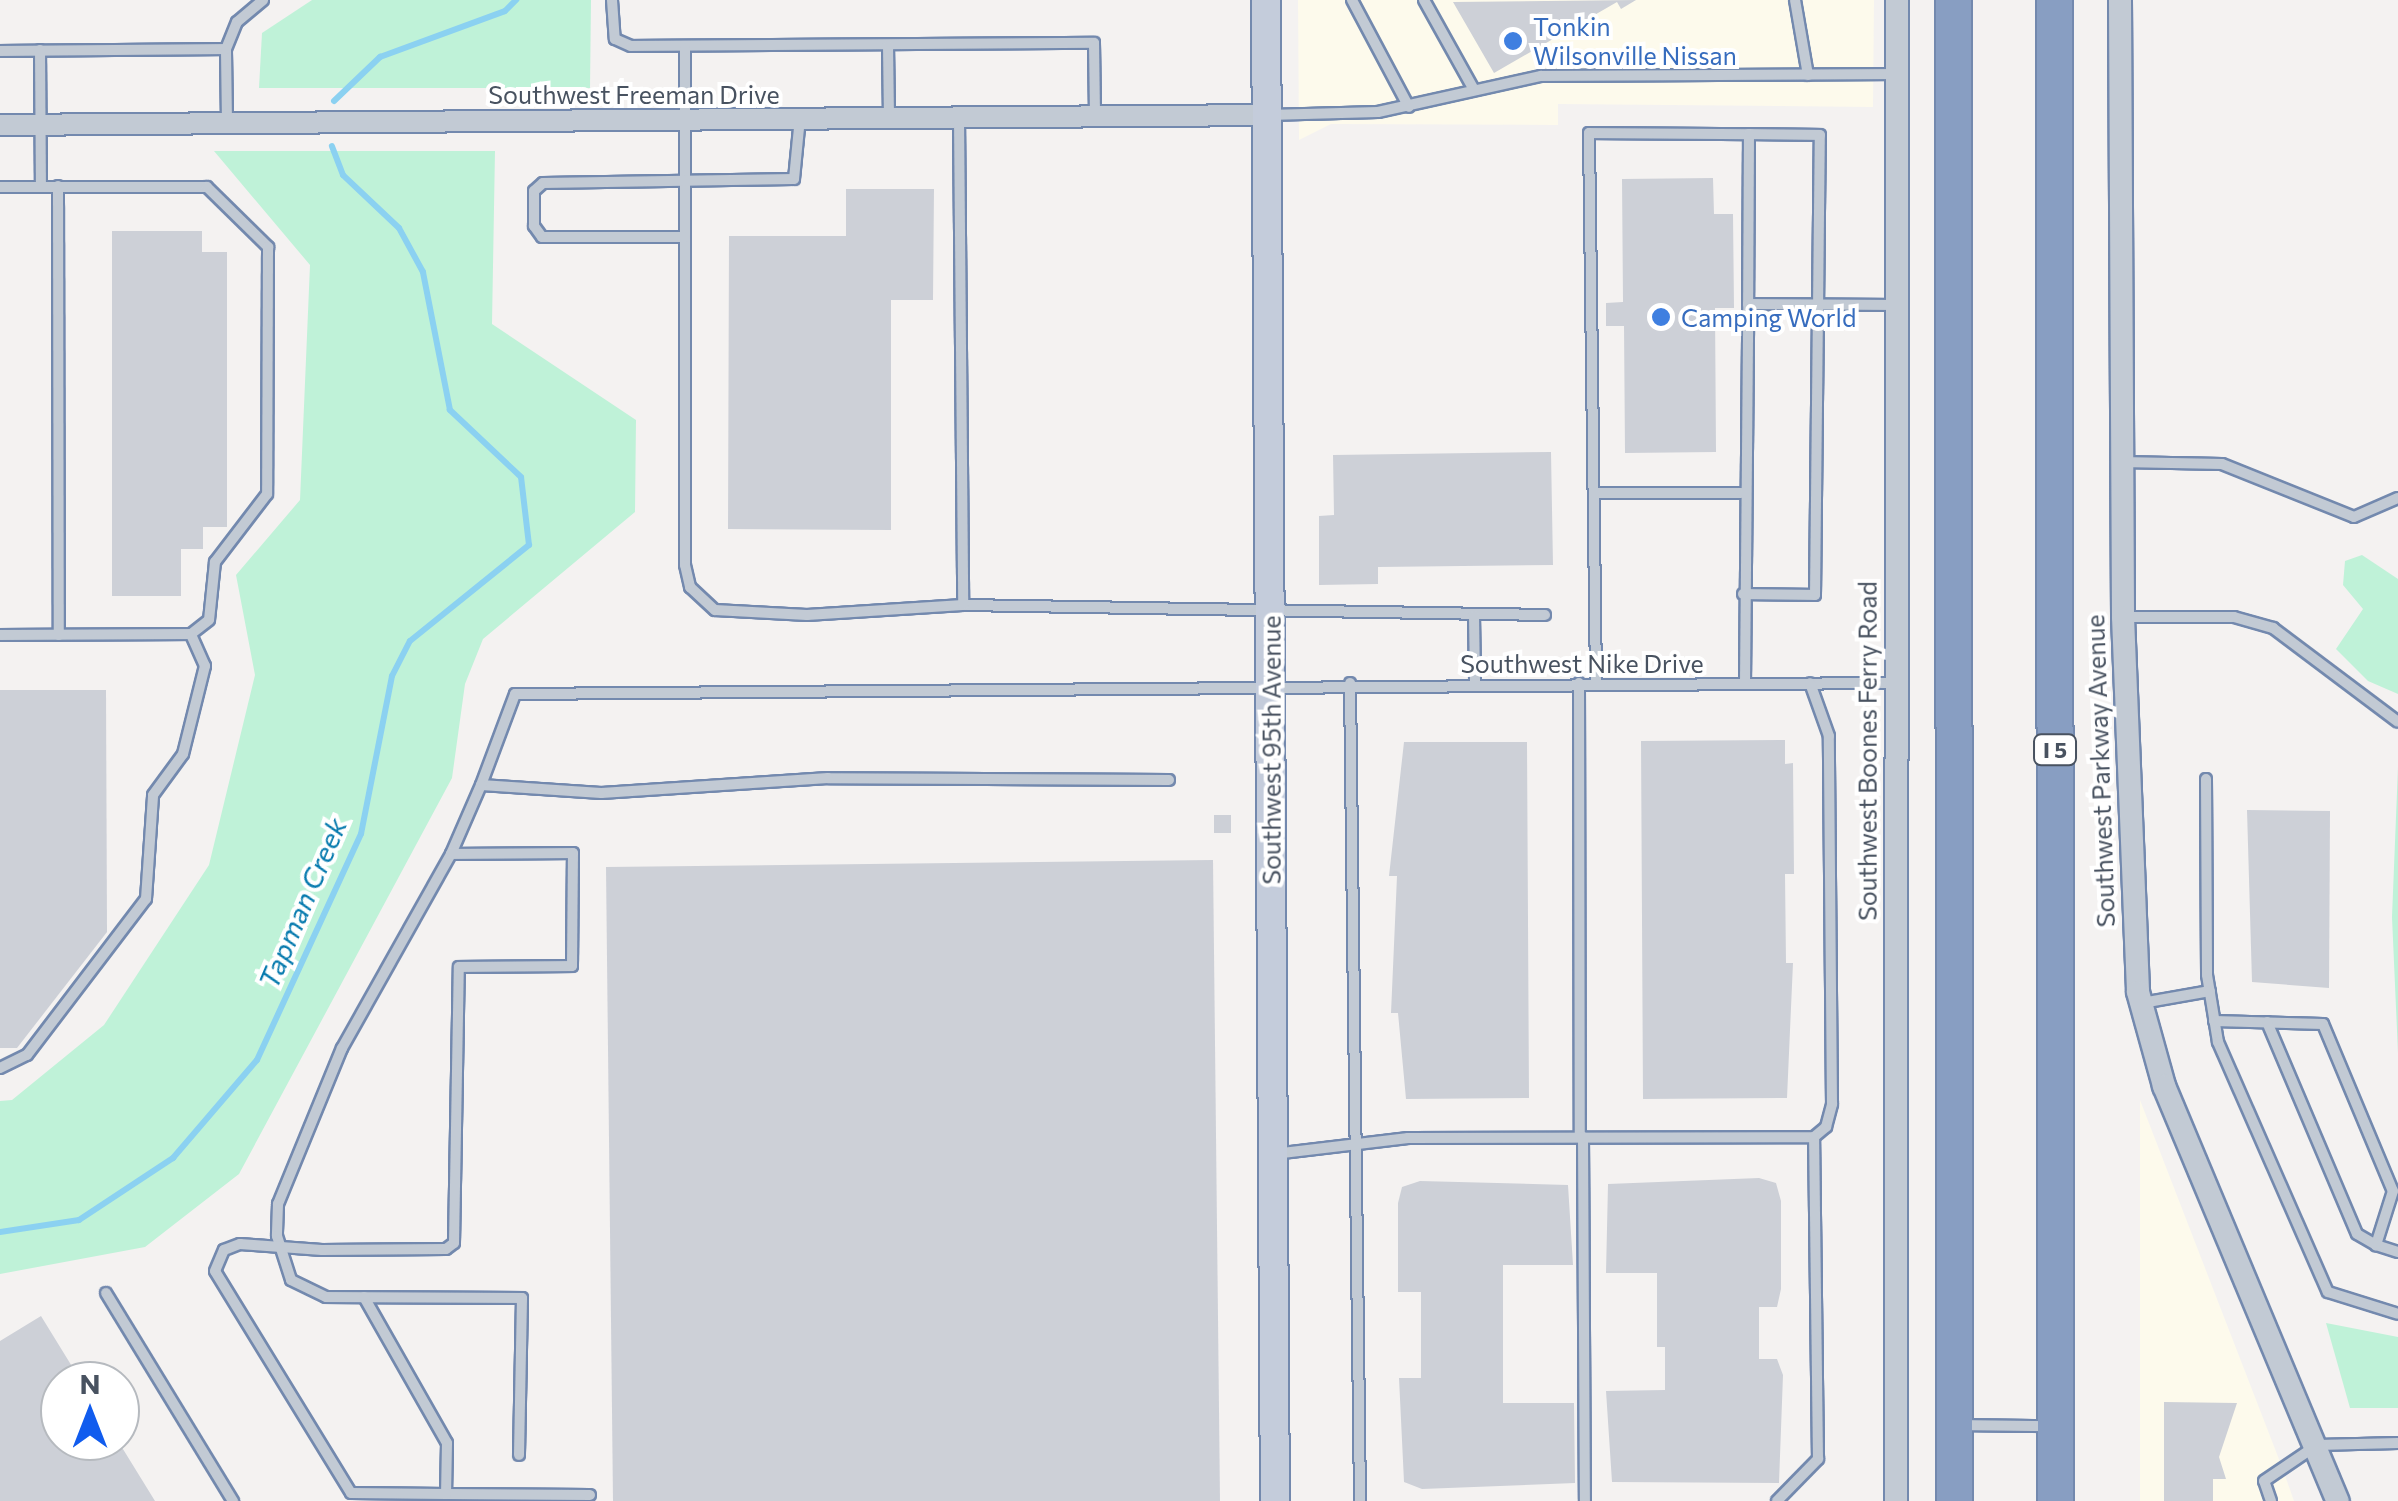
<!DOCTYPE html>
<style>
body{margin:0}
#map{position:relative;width:2398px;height:1501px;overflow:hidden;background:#f4f2f1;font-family:Commissioner,sans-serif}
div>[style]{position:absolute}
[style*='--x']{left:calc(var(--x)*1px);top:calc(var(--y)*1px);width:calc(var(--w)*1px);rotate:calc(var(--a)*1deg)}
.commercial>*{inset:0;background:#fdfaec}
.green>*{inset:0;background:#bff2d8}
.stream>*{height:6px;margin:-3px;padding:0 3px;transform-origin:3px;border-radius:3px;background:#8bd1f1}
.building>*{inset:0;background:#cdd0d7}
.roads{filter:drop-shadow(2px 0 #7389ae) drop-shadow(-2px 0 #7389ae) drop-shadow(0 2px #7389ae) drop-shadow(0 -2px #7389ae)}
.service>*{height:10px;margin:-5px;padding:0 5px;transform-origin:5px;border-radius:5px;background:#c2cad4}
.minor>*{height:20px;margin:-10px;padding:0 10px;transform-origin:10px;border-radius:10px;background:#c2cad4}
.tertiary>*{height:22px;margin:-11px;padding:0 11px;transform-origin:11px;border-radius:11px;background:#c2cad4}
.secondary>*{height:28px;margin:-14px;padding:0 14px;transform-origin:14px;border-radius:14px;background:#c4ccdb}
.motorway>*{height:35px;margin:-17.5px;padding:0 17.5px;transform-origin:17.5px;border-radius:17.5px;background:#889ec2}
.dots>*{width:28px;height:28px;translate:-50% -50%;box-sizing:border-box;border:5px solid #fff;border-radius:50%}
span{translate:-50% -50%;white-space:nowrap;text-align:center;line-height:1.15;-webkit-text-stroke:8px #fff;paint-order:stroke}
.shield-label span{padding:2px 8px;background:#fff;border:2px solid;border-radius:8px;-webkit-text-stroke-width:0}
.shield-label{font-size:22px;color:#485260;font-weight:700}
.shop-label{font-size:25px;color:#366cbe}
.left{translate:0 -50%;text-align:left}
.street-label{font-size:25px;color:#485260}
.water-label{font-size:28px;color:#067aae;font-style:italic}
.north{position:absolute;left:40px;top:1361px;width:100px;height:100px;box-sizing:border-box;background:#fff;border:2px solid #b6babf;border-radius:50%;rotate:0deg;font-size:28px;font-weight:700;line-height:40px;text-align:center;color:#485260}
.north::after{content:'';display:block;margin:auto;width:35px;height:45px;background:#115cee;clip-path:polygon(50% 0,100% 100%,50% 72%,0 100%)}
</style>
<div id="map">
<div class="commercial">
<i style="clip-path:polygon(1298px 0,1874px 0,1873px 107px,1558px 104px,1558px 125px,1331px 124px,1299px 140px)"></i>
<i style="clip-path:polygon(2140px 1100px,2282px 1467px,2294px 1501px,2140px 1501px)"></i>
</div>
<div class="green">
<i style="clip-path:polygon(312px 0,591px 0,590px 88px,259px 88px,262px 33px)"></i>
<i style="clip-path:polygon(214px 151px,495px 151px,492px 324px,636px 420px,635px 512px,483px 639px,465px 684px,452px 778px,239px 1174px,145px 1247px,0 1274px,0 1101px,12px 1100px,104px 1025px,209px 865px,255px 675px,236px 575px,300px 500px,310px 265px)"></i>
<i style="clip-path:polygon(2362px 555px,2398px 579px,2398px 694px,2368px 681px,2336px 649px,2363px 609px,2343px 585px,2345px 561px)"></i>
<i style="clip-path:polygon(2398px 767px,2398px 1053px,2392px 917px)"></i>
<i style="clip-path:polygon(2326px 1323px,2398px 1337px,2398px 1408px,2350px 1408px)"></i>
</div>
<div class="stream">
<i style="--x:334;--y:101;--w:64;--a:-43.7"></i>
<i style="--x:380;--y:57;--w:133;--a:-20.2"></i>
<i style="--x:505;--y:11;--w:16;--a:-45"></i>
<i style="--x:0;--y:1232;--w:80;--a:-8.6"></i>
<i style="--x:79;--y:1220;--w:113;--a:-33.4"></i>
<i style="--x:173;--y:1158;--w:129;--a:-49.4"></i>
<i style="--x:257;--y:1060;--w:249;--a:-65.3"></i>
<i style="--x:361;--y:834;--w:161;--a:-78.9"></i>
<i style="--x:392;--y:676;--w:39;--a:-63"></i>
<i style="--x:410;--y:641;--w:153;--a:-38.9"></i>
<i style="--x:529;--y:545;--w:68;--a:-96.7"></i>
<i style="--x:521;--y:477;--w:98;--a:-136.7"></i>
<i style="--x:450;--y:410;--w:141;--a:-101.1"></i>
<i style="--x:423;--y:272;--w:50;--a:-118.6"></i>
<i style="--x:399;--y:228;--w:77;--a:-136.6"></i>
<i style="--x:343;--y:175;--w:31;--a:-111"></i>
</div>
<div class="building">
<i style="clip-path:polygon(1636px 0,1621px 9px,1617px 2px,1494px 73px,1453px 2px)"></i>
<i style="clip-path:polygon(1713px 178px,1714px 214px,1733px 214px,1734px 308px,1715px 308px,1716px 452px,1625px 453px,1624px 326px,1606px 326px,1606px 303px,1623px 302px,1622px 179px)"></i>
<i style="clip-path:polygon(846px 189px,934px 189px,933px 300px,891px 300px,891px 530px,728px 529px,729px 236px,846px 236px)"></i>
<i style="clip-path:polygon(112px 231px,202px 231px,202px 252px,227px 252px,227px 527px,203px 527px,203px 549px,181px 549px,181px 596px,112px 596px)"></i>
<i style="clip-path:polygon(1551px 452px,1553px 565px,1378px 567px,1378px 584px,1319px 585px,1319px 516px,1334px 515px,1333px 455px)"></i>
<i style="clip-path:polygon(0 690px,106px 690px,107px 932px,17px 1048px,0 1048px)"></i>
<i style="clip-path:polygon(1785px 740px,1785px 764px,1793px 763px,1794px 874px,1785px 874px,1786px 963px,1793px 963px,1787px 1098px,1643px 1099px,1641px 741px)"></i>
<i style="clip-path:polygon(1404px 742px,1527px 742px,1529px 1098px,1406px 1099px,1398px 1013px,1391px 1013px,1397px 876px,1389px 876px)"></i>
<i style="clip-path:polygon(2247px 810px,2330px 811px,2329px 988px,2252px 982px)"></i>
<i style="clip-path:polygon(1214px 815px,1231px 815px,1231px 833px,1214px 833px)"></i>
<i style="clip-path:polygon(1213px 860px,1220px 1501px,613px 1501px,606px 867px)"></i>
<i style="clip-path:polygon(1759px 1178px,1776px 1183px,1781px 1201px,1781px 1289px,1777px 1307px,1759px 1307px,1759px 1359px,1777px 1359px,1783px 1375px,1779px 1483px,1612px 1482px,1606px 1391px,1665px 1390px,1665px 1347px,1657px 1347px,1657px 1273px,1606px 1273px,1608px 1184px)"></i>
<i style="clip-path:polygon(1420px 1181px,1568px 1185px,1573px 1265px,1503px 1265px,1503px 1403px,1574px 1403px,1575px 1483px,1422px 1489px,1404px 1482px,1399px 1378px,1421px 1378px,1421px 1292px,1398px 1292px,1398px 1203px,1402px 1187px)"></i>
<i style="clip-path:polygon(41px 1316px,81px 1381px,60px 1381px,60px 1441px,118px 1441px,155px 1501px,0 1501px,0 1341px)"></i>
<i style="clip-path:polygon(2164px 1402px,2237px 1403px,2219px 1457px,2226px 1479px,2213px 1479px,2213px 1501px,2164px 1501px)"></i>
</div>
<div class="roads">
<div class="service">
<i style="--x:612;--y:0;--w:39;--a:86"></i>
<i style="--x:615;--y:39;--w:17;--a:24"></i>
<i style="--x:631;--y:46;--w:463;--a:-0.4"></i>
<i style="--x:1094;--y:43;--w:73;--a:89.2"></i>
<i style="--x:1352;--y:0;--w:121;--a:62"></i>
<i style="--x:1424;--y:0;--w:103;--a:60.9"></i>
<i style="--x:1795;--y:0;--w:76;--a:80.2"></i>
<i style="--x:888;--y:46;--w:71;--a:89.2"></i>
<i style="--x:685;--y:48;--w:517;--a:90"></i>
<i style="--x:685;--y:565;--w:23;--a:77"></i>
<i style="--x:690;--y:587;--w:34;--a:43"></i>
<i style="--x:715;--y:610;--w:92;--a:3.1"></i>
<i style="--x:807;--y:615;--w:156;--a:-3.7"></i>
<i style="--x:963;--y:605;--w:582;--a:0.98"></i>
<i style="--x:40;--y:50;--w:137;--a:89.6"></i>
<i style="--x:0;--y:51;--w:226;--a:-0.5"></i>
<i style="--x:1268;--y:115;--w:110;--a:-1.6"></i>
<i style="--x:1378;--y:112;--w:167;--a:-12.5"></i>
<i style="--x:1541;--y:76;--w:355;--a:-0.3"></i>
<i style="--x:959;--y:118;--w:487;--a:89.5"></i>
<i style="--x:227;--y:123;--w:74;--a:-90.8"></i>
<i style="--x:226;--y:49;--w:29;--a:-68"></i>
<i style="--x:237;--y:22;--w:34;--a:-40"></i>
<i style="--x:58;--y:186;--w:449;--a:89.9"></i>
<i style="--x:0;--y:187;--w:207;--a:0"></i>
<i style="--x:207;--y:187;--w:86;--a:44.5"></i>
<i style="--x:268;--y:247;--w:247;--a:90.2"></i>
<i style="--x:267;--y:494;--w:86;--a:127.4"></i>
<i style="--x:215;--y:562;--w:58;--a:95.9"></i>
<i style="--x:209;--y:620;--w:23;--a:142"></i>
<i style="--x:191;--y:634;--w:191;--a:179.7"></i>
<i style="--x:685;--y:237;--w:143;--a:180"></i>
<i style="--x:542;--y:237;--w:14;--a:-126"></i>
<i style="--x:534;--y:226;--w:35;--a:-90"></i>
<i style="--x:534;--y:191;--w:12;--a:-42"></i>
<i style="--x:543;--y:183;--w:251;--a:-0.9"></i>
<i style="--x:794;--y:179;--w:61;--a:-84.4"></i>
<i style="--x:2121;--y:462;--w:101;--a:1.1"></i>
<i style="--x:2222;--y:464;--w:142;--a:21.9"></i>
<i style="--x:2354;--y:517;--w:48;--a:-23.4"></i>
<i style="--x:1594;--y:493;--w:147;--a:0"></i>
<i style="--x:1743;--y:594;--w:72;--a:0.8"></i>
<i style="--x:1815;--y:595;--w:460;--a:-89.4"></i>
<i style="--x:1820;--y:135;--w:71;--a:-179.2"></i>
<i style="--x:1474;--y:616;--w:67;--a:89.1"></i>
<i style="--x:2124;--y:617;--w:110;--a:0"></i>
<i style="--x:2234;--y:617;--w:41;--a:15.8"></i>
<i style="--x:2273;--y:628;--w:156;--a:36.9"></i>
<i style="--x:1350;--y:683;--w:818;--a:89.3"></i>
<i style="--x:1579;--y:683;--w:454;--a:89.9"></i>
<i style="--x:1596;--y:683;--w:550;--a:-90.73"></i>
<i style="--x:1589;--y:133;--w:160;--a:0.4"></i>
<i style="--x:1749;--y:134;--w:170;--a:90.3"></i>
<i style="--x:1748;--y:304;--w:145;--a:0.4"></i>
<i style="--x:1745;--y:683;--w:379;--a:-89.5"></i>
<i style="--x:2206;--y:779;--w:196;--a:89.7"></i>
<i style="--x:2207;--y:975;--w:68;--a:80.7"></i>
<i style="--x:2218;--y:1042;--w:273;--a:66.3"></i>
<i style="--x:2328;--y:1292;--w:73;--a:17.4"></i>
<i style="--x:1169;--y:780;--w:341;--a:-179.7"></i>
<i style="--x:828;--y:778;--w:227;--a:176.2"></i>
<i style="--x:601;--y:793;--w:120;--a:-176.2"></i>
<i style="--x:481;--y:785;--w:97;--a:-69.5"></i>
<i style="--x:515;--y:694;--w:1378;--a:-0.46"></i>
<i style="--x:481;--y:785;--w:75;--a:113.5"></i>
<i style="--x:451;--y:854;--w:223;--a:119.3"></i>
<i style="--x:342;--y:1048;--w:169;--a:112.3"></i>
<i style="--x:278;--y:1204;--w:32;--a:92"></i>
<i style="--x:277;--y:1236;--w:46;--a:72.3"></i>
<i style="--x:291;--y:1280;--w:39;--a:26"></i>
<i style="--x:326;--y:1297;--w:196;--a:0.3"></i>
<i style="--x:522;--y:1298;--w:157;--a:91.1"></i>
<i style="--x:2142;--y:1003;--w:69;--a:-10"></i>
<i style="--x:2214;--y:1021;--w:109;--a:1.6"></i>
<i style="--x:2323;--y:1024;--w:181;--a:67.3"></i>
<i style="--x:2393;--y:1191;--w:57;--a:107.5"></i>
<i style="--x:2376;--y:1245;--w:23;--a:18"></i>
<i style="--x:2267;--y:1022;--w:230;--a:67"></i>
<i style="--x:2357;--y:1234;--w:22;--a:30"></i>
<i style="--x:0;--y:1068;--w:30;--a:-26"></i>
<i style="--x:27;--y:1055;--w:196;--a:-52.7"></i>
<i style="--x:146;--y:899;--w:104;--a:-86.1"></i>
<i style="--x:153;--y:795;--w:51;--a:-53.8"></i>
<i style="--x:183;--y:754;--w:91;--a:-76"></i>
<i style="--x:205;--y:666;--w:35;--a:-114"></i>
<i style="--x:1583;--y:1137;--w:364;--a:89.7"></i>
<i style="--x:1274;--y:1154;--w:135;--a:-6.8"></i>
<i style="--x:1408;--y:1138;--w:406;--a:-0.1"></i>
<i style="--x:1814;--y:1137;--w:16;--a:-40"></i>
<i style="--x:1826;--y:1127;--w:24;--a:-75"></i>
<i style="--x:1832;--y:1104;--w:368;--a:-90.5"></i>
<i style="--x:1829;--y:736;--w:56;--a:-109.7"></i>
<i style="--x:106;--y:1293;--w:244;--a:58.6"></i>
<i style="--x:364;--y:1297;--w:168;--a:60.4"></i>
<i style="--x:447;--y:1443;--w:51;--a:91.1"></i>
<i style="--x:446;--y:1494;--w:144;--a:0.4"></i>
<i style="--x:1960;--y:1425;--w:88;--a:0.7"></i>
<i style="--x:446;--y:1494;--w:95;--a:-179.4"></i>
<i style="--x:351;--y:1493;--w:260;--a:-121.5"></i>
<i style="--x:215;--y:1271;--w:23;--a:-67"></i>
<i style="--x:224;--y:1250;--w:17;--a:-21"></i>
<i style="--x:240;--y:1244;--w:82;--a:4.2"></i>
<i style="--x:322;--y:1250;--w:124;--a:-0.5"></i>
<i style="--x:446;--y:1249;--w:10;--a:-37"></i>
<i style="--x:454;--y:1243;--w:276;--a:-89"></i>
<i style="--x:459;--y:967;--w:113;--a:-0.5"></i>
<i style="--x:572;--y:966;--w:113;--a:-89.5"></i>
<i style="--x:573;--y:853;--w:122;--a:179.5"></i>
<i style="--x:1777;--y:1501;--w:59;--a:-45.7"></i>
<i style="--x:1818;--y:1459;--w:322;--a:-90.7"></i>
<i style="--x:2271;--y:1501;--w:21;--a:-109"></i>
<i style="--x:2264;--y:1481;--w:64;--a:-34.2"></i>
<i style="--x:2317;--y:1445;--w:81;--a:-1.4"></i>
</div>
<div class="minor">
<i style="--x:0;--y:125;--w:1268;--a:-0.45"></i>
</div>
<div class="tertiary">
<i style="--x:2120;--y:0;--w:617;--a:89.72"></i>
<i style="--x:2123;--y:617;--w:375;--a:87.7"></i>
<i style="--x:2138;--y:992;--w:98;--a:74.5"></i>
<i style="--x:2164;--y:1086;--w:450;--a:67.3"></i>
<i style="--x:1896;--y:1501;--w:1501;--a:-89.96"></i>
</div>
<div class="secondary">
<i style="--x:1266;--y:0;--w:1501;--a:89.66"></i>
</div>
<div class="motorway">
<i style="--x:1953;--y:0;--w:1501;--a:89.96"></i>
<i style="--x:2054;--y:0;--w:1501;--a:89.96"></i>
</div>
</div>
<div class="dots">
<i style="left:1513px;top:41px;background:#3f7fe0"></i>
<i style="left:1661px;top:317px;background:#3f7fe0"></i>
</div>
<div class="shield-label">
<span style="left:2055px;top:750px">I 5</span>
</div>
<div class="shop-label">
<span class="left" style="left:1533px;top:41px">Tonkin<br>Wilsonville Nissan</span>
<span class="left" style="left:1681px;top:317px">Camping World</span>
</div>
<div class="street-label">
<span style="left:634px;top:94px">Southwest Freeman Drive</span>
<span style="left:1582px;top:663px">Southwest Nike Drive</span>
<span style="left:1271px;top:750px;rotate:-90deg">Southwest 95th Avenue</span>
<span style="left:1867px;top:751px;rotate:-90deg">Southwest Boones Ferry Road</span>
<span style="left:2100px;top:771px;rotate:-92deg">Southwest Parkway Avenue</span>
</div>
<div class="water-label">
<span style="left:302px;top:903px;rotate:-67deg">Tapman Creek</span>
</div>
<div class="north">N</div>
</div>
